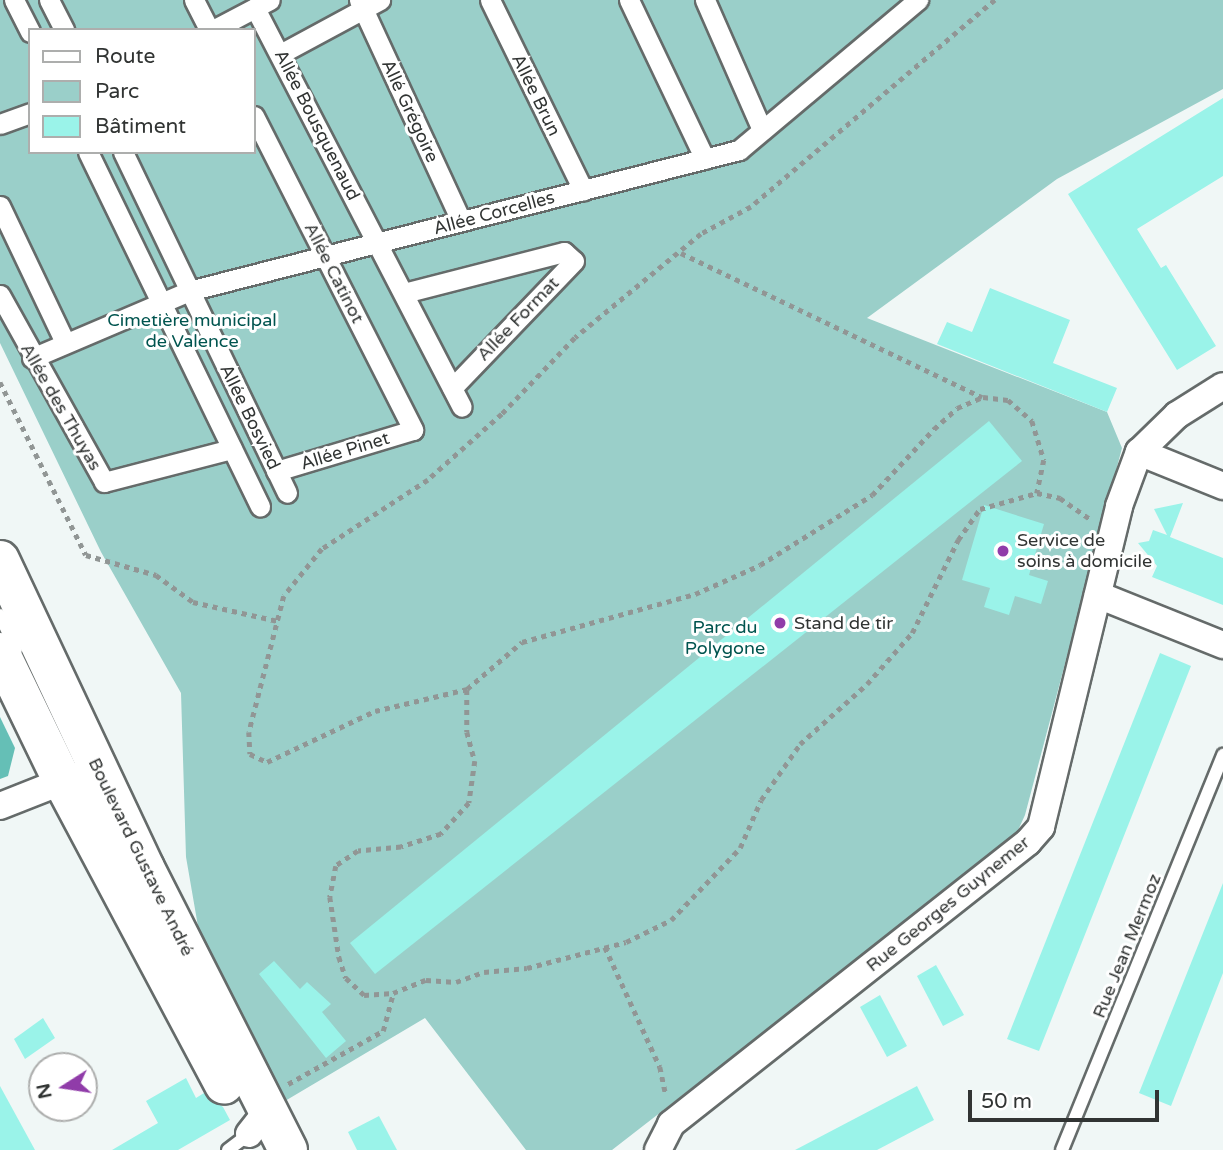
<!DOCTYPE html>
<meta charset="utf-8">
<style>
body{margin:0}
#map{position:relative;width:1223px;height:1150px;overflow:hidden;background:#f0f7f6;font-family:"Varela Round",sans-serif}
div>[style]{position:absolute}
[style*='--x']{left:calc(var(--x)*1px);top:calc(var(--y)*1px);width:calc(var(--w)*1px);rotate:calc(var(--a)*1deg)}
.green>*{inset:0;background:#9acfc9}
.water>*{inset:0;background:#65bfb6}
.building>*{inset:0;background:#9af3e9}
.path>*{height:4.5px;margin-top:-2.25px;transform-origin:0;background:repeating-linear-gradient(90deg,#919695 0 5px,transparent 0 10px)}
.roads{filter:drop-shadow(2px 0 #656b6a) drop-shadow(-2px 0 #656b6a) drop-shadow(0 2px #656b6a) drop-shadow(0 -2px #656b6a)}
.service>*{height:12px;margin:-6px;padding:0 6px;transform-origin:6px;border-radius:6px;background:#fff}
.pedestrian>*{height:19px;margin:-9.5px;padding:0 9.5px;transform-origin:9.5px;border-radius:9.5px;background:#fff}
.minor>*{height:26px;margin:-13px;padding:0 13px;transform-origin:13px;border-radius:13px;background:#fff}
.primary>*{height:38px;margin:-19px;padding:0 19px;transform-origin:19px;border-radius:19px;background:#fff}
.dots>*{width:19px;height:19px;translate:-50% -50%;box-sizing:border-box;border:4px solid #fff;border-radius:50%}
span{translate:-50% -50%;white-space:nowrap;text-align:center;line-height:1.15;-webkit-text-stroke:6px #fff;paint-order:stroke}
.street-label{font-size:18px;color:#313433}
.park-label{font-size:18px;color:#00544f}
.poi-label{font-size:18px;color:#313433}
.left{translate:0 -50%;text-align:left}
.legend{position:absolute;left:28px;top:28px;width:228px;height:126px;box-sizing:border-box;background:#fff;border:2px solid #adaead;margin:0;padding:9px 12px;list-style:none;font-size:21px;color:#313433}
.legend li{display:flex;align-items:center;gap:14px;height:35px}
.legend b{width:35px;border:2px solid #adaead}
.north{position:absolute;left:28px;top:1052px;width:70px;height:70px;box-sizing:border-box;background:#fff;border:2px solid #adaead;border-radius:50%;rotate:258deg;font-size:19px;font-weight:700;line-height:28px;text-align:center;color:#313433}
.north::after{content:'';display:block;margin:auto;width:24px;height:32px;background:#903ca9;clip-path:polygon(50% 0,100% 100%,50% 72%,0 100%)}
.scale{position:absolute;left:968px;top:1090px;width:191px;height:32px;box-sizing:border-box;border:4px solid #313433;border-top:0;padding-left:9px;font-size:21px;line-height:24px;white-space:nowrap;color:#313433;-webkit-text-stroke:5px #fff;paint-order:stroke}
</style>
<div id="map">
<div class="green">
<i style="clip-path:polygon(evenodd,0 0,1223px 0,1223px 89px,1057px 179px,867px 318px,1107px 412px,1122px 448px,1025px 815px,1015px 837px,612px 1150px,526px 1150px,425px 1018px,285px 1101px,200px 938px,186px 857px,181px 693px,101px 552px,0 343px,0 0,30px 30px,254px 30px,254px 152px,30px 152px,30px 30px)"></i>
</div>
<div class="water">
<i style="clip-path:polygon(0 717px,15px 748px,8px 776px,0 779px)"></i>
</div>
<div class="building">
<i style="clip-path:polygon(1223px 98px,1223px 176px,1137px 229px,1161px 268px,1166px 265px,1216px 346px,1177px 370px,1068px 194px)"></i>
<i style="clip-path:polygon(990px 288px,1070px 320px,1053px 363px,1117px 388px,1107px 412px,937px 344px,947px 322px,972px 332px)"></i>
<i style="clip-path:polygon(989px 421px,1022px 461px,375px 974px,350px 943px)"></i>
<i style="clip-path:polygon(1183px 503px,1170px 537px,1223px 558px,1223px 605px,1152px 577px,1157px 566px,1138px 543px,1149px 541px,1153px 530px,1167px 535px,1154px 509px)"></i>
<i style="clip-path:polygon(984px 505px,1044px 524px,1029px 575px,1048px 581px,1041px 604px,1015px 596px,1009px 615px,984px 607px,990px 588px,962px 580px)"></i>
<i style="clip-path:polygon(1160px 653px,1191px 666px,1039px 1051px,1007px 1039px)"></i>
<i style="clip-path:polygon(1223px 883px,1223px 973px,1171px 1106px,1139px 1093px)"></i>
<i style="clip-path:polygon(274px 961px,300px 989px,307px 982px,331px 1004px,322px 1012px,346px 1041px,326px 1058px,259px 974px)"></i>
<i style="clip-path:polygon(936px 965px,964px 1015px,943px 1026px,917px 976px)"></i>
<i style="clip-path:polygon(880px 995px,907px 1046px,887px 1057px,860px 1007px)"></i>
<i style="clip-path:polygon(43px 1018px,55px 1038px,25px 1059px,14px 1039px)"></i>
<i style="clip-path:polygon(186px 1078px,196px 1098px,204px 1093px,223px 1107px,230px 1120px,178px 1150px,112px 1150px,158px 1123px,146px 1101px)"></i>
<i style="clip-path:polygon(0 1086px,35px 1150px,0 1150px)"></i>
<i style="clip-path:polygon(917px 1086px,934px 1120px,877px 1150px,795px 1150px)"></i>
<i style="clip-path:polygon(379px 1116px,397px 1150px,357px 1150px,348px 1132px)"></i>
</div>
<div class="path">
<i style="--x:995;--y:0;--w:320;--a:139.7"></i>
<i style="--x:751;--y:207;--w:57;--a:151.6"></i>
<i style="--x:701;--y:234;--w:163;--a:140.5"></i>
<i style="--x:575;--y:338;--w:105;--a:133.8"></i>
<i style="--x:502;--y:414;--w:99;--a:138.3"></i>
<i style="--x:428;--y:480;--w:126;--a:146.9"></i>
<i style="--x:322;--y:549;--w:60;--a:129"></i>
<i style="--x:284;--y:596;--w:140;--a:104.4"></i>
<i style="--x:249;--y:732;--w:22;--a:87"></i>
<i style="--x:250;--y:754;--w:19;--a:25"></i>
<i style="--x:267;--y:762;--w:119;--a:-25.3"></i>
<i style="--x:375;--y:711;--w:95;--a:-13.4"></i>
<i style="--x:467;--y:689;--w:72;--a:-40.5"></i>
<i style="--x:522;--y:642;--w:180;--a:-15.5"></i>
<i style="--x:695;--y:594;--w:71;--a:-24"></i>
<i style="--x:760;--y:565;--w:132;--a:-32"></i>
<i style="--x:872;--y:495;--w:91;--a:-46.8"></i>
<i style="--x:934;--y:429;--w:31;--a:-42"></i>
<i style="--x:957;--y:408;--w:28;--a:-23"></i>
<i style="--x:983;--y:397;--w:25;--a:7"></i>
<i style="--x:1008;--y:400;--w:32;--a:41"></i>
<i style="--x:1032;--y:421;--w:41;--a:72.9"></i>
<i style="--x:1044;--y:460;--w:34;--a:102"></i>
<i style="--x:681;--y:253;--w:334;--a:25.6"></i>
<i style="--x:0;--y:382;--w:193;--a:63.6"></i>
<i style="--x:86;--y:555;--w:73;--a:15.9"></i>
<i style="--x:156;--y:575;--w:46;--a:36.1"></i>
<i style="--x:193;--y:602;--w:87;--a:12.6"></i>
<i style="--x:467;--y:690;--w:42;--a:90"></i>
<i style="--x:467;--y:732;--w:30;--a:75"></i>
<i style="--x:475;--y:761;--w:42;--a:98.1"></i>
<i style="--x:469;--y:803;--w:42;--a:132.1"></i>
<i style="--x:441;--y:834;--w:42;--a:162"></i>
<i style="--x:401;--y:847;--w:43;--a:174.7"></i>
<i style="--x:358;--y:851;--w:27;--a:146"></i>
<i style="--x:336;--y:866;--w:32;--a:101"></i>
<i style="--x:330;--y:897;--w:61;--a:81.5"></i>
<i style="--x:339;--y:957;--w:22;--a:72"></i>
<i style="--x:346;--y:978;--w:25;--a:43"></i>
<i style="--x:364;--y:995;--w:29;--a:-4"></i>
<i style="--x:393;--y:993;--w:35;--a:-22"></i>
<i style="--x:426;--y:980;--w:30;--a:4"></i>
<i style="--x:456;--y:982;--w:30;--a:-20"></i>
<i style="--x:484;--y:972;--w:43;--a:-5.3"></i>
<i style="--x:527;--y:968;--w:102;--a:-14.7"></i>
<i style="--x:626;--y:942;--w:50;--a:-26.1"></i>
<i style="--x:671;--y:920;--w:100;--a:-46.2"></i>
<i style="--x:740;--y:848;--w:52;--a:-66.4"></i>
<i style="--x:761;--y:800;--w:68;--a:-55.1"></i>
<i style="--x:800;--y:744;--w:90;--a:-41.8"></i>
<i style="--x:867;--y:684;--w:68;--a:-48.6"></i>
<i style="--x:912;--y:633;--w:104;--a:-63.7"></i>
<i style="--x:958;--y:540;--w:38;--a:-55"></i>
<i style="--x:980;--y:509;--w:59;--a:-15.7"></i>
<i style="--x:1037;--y:493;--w:24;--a:12"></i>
<i style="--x:1060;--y:498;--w:39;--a:35"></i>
<i style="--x:605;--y:947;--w:132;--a:65.4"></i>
<i style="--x:660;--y:1067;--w:29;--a:78"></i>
<i style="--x:288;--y:1084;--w:109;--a:-29.2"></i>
<i style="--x:383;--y:1031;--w:39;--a:-75"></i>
</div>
<div class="roads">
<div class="service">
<i style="--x:0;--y:615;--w:38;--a:65"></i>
<i style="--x:228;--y:1150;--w:26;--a:-37"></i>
<i style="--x:1062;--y:1150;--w:427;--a:-67.8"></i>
</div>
<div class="pedestrian">
<i style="--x:14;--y:0;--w:36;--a:63"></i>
<i style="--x:49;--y:0;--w:34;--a:63"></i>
<i style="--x:194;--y:0;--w:34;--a:63"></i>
<i style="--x:359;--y:0;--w:243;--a:65.2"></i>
<i style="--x:490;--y:0;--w:212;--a:63.9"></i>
<i style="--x:629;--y:0;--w:176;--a:64.5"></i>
<i style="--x:705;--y:0;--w:142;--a:66.3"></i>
<i style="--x:255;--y:8;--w:449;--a:62.6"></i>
<i style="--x:213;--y:30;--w:64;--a:-27.8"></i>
<i style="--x:280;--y:54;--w:114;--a:-28.4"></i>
<i style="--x:254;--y:116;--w:352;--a:63.1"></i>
<i style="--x:413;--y:430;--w:143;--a:163.3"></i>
<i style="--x:0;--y:124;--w:32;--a:-20"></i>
<i style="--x:88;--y:152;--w:394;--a:64.1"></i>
<i style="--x:123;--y:152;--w:378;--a:64.3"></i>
<i style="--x:0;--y:206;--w:151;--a:64.5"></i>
<i style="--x:404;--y:293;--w:165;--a:-14.4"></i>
<i style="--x:564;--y:252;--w:13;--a:42"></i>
<i style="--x:574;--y:261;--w:176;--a:133.8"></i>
<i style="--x:0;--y:295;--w:214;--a:60.9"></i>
<i style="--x:104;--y:482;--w:132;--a:-14.5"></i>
<i style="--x:32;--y:358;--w:171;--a:-23.1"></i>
<i style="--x:189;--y:291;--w:568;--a:-14.38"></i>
<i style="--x:739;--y:150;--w:234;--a:-40"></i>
</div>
<div class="minor">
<i style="--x:1139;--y:452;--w:91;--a:22"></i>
<i style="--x:1098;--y:595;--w:135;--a:21.8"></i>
<i style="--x:0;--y:806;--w:82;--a:-21.5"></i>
<i style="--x:249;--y:1134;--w:28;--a:-52"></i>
<i style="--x:658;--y:1150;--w:29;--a:-63"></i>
<i style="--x:671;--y:1124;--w:455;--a:-38.3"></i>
<i style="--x:1028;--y:842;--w:20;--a:-49"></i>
<i style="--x:1041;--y:827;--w:330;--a:-76.3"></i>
<i style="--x:1119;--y:506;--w:58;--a:-69.7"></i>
<i style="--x:1139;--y:452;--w:53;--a:-44.2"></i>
<i style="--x:1177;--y:415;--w:54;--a:-32.2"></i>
</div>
<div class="primary">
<i style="--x:0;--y:560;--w:340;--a:64.8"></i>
<i style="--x:145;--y:868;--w:316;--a:63.1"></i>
<i style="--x:0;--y:652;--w:142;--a:64.2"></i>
<i style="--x:62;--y:780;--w:345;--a:62"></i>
</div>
</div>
<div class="dots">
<i style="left:1003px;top:551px;background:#903ca9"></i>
<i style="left:780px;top:623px;background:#903ca9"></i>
</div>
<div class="street-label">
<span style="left:536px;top:95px;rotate:64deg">Allée Brun</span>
<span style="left:410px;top:111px;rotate:65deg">Allé Grégoire</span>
<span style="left:317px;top:125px;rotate:63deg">Allée Bousquenaud</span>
<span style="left:494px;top:213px;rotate:-15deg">Allée Corcelles</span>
<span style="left:334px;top:273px;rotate:63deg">Allée Catinot</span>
<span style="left:518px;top:319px;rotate:-46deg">Allée Format</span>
<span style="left:61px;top:407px;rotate:60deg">Allée des Thuyas</span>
<span style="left:250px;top:417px;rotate:64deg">Allée Bosvied</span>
<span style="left:345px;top:451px;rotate:-17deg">Allée Pinet</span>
<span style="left:141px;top:857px;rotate:64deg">Boulevard Gustave André</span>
<span style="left:948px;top:904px;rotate:-39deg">Rue Georges Guynemer</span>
<span style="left:1127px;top:946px;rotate:-68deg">Rue Jean Mermoz</span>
</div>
<div class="park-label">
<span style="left:192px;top:331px">Cimetière municipal<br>de Valence</span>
<span style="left:725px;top:638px">Parc du<br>Polygone</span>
</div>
<div class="poi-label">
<span class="left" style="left:1017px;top:551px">Service de<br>soins à domicile</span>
<span class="left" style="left:794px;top:623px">Stand de tir</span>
</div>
<ul class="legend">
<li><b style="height:9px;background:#fff"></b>Route</li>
<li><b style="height:19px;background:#9acfc9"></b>Parc</li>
<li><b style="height:19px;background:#9af3e9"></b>Bâtiment</li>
</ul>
<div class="north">N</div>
<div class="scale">50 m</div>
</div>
